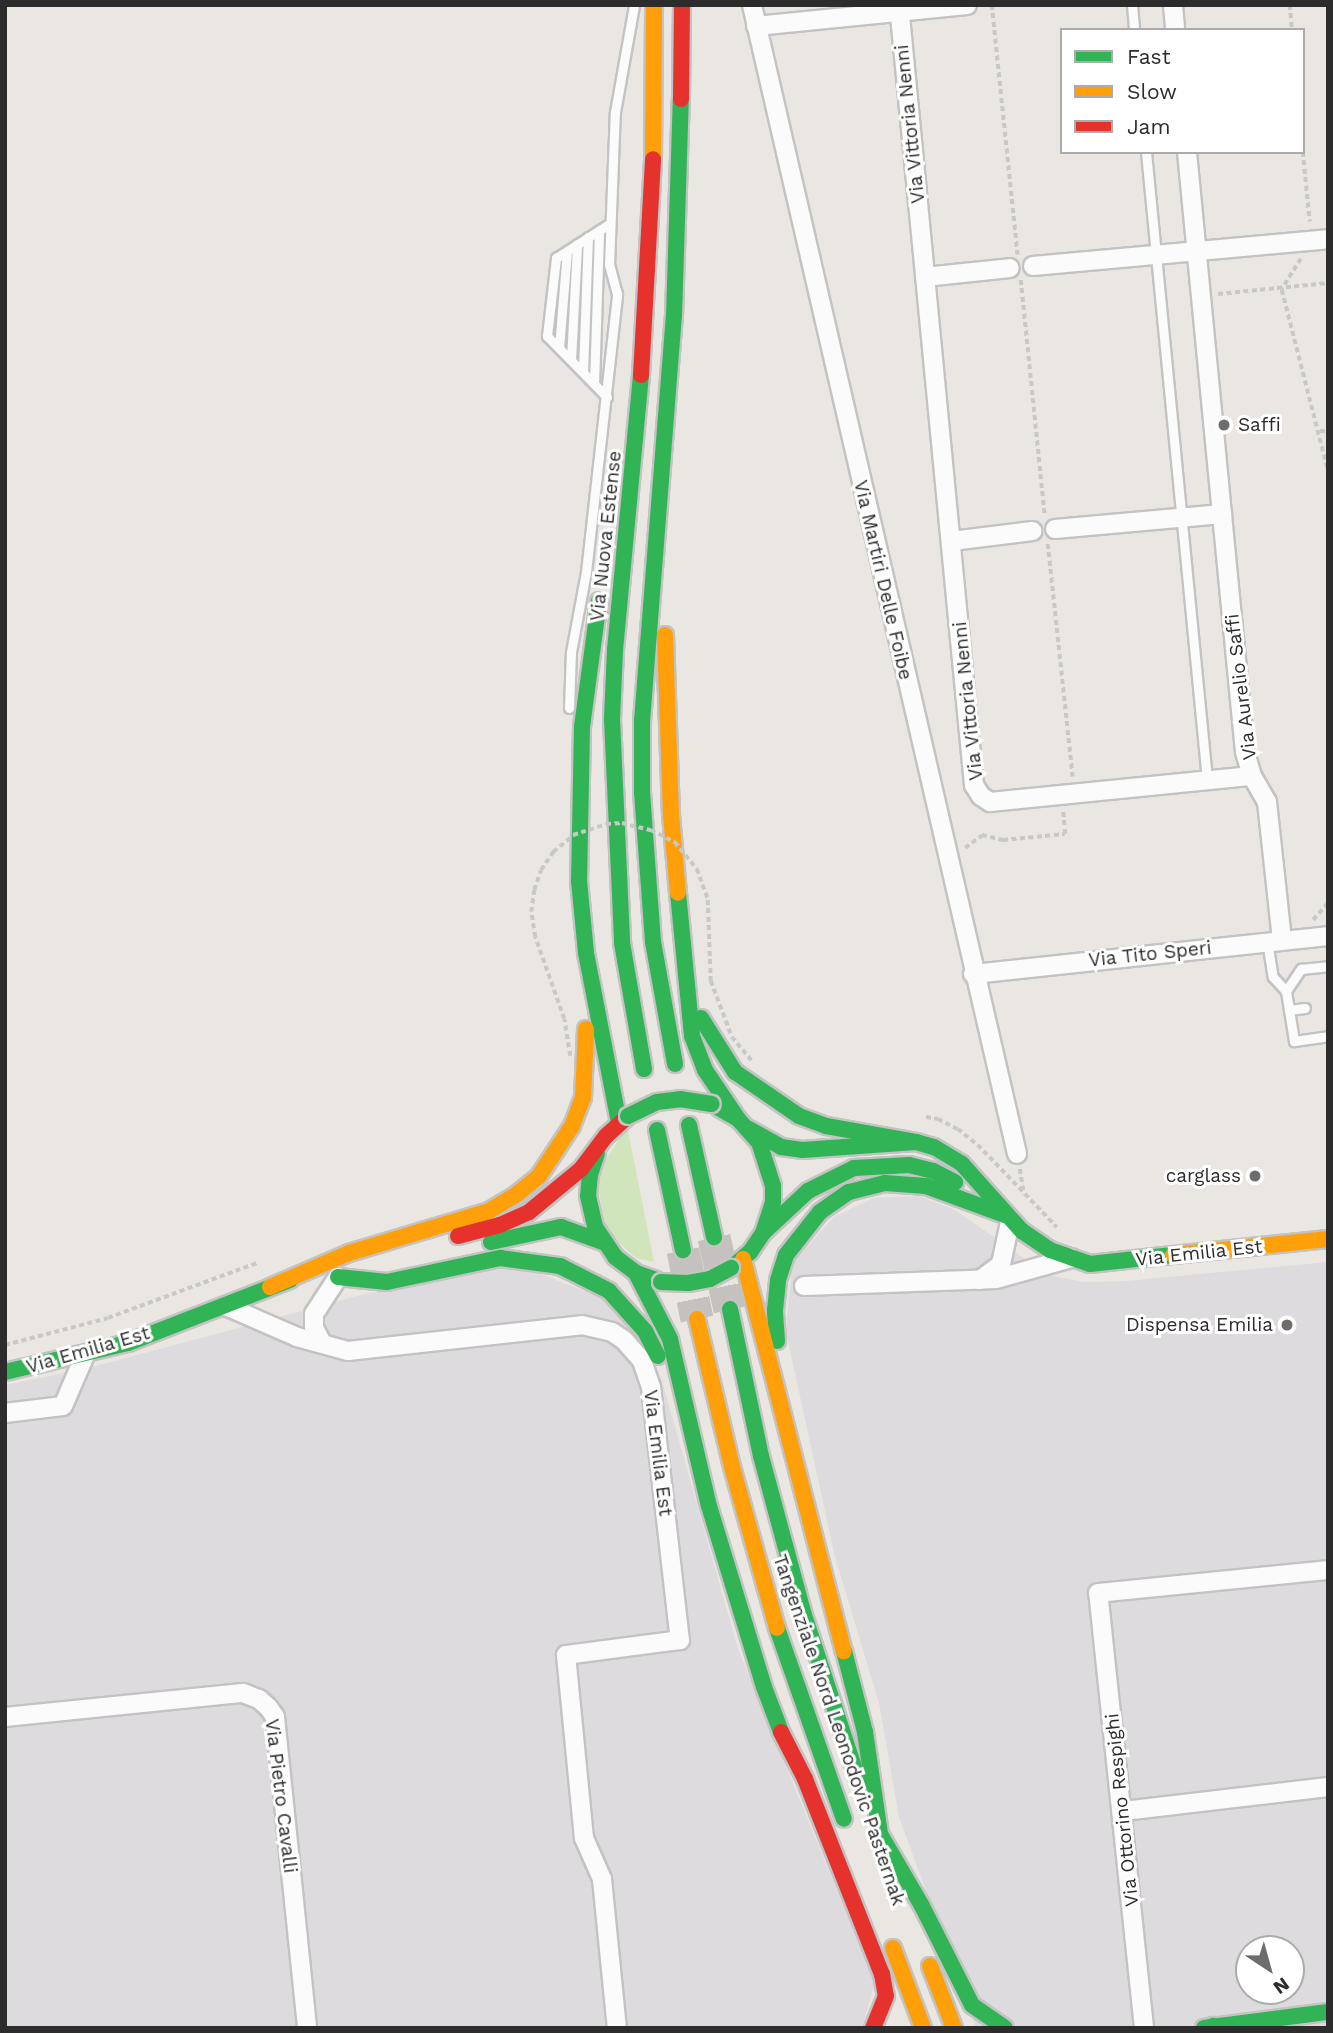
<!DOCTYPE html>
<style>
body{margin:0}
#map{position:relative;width:1333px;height:2033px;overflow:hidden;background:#eae6e2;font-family:"Work Sans",sans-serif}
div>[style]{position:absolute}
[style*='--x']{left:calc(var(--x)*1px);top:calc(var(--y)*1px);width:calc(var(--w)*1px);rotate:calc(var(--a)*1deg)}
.industrial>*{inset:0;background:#dddbdd}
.green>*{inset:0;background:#d0e5bc}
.highway-tunnel>*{height:33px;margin-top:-16.5px;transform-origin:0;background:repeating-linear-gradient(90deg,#c4c1be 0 33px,transparent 0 50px)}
.path>*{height:3.5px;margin-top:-1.75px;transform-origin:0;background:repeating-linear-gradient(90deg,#c8c8c7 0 5px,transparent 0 8.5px)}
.roads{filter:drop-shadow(2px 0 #c3c3c3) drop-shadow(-2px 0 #c3c3c3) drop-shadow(0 2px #c3c3c3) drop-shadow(0 -2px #c3c3c3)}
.lane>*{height:9px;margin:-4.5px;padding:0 4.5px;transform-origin:4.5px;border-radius:4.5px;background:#fcfbfb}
.street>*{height:18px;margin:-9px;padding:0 9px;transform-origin:9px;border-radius:9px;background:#fcfbfb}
.fast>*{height:16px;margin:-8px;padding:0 8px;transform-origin:8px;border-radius:8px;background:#30b455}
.slow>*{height:16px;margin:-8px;padding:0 8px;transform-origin:8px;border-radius:8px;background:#ff9f0a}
.jam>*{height:16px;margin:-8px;padding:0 8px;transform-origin:8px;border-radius:8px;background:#e5322d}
.path-bridge>*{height:3.5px;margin-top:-1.75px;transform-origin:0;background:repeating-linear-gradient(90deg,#c8c8c7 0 5px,transparent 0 8.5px)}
.bridges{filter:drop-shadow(2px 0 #c6c4c2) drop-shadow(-2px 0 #c6c4c2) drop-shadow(0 2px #c6c4c2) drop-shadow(0 -2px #c6c4c2)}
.fast-bridge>*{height:16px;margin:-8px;padding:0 8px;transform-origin:8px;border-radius:8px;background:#30b455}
.dots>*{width:19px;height:19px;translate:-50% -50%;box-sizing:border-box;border:4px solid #fff;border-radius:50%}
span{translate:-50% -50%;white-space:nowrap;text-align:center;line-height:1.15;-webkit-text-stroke:6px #fff;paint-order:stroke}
.street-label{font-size:19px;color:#2c2c2c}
.poi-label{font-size:19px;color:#2c2c2c}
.left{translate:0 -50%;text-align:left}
.right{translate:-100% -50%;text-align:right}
.frame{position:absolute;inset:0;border:7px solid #2c2c2c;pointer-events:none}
.legend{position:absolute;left:1060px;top:28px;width:245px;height:126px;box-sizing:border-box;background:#fff;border:2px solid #ababab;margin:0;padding:9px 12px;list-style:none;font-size:21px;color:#2c2c2c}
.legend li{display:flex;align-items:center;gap:14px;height:35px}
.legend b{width:35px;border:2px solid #ababab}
.north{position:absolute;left:1235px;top:1935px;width:70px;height:70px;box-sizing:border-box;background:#fff;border:2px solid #ababab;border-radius:50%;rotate:144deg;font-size:19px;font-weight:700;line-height:28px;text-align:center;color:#2c2c2c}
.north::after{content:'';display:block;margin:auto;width:24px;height:32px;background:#6e6d6c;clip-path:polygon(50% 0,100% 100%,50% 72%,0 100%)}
</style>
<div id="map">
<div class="industrial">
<i style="clip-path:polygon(evenodd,919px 1196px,955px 1210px,1048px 1275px,1084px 1282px,1126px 1281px,1328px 1262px,1328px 2028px,976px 2028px,899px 1817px,879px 1703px,835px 1557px,786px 1332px,792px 1263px,834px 1217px,873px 1198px,919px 1196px,1249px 1949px,1291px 1949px,1291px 1991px,1249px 1991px,1249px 1949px)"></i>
<i style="clip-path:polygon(480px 1269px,528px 1269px,602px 1298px,645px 1346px,662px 1381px,738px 1649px,875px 1983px,862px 2028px,5px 2028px,5px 1385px,89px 1368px,357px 1296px)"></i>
</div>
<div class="green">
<i style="clip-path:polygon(627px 1126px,654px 1262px,636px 1258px,606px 1231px,596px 1176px)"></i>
</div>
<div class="highway-tunnel">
<i style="--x:714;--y:1237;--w:74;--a:77.5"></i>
<i style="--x:683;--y:1250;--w:70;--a:78.5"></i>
</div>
<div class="path">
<i style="--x:992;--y:5;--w:251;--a:84.1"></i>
<i style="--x:1290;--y:5;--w:25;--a:85"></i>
<i style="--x:1303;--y:152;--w:70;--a:84.3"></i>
<i style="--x:1301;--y:259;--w:36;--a:122"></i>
<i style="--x:1282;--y:290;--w:186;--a:75.7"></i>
<i style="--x:1021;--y:280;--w:237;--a:84.2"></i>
<i style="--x:1218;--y:294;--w:111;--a:-5.7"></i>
<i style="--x:1320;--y:431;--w:8;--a:0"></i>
<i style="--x:1048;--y:544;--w:234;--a:83.9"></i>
<i style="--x:965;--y:848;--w:21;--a:-37"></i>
<i style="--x:982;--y:835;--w:22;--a:13"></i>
<i style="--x:1003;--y:840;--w:62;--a:-5.5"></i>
<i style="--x:1065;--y:834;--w:23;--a:-95"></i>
<i style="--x:1313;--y:920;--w:23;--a:-49"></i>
<i style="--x:926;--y:1117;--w:12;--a:9"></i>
<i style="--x:938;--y:1119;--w:22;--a:27"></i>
<i style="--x:958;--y:1129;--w:26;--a:39"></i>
<i style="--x:978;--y:1145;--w:114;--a:46.1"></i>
<i style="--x:1020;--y:1169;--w:26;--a:81"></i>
<i style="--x:5;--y:1345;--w:106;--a:-14.7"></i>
<i style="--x:108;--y:1318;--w:161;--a:-20.3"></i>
</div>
<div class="roads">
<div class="lane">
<i style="--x:1132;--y:5;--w:25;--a:85"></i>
<i style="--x:1146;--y:152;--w:631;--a:84.45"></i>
<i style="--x:559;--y:348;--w:97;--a:-85.3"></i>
<i style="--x:571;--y:360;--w:116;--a:-87"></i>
<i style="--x:583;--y:372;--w:135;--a:-87.9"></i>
<i style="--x:594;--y:384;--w:153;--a:-88.1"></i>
<i style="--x:607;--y:397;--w:86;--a:-134.5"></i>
<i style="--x:547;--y:336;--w:79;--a:-83.4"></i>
<i style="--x:556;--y:258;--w:63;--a:-32.7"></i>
<i style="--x:569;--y:708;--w:56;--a:-88"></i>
<i style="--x:571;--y:652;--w:81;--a:-79.4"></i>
<i style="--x:586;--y:572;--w:280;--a:-83.6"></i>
<i style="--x:617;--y:294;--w:30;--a:-105"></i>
<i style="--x:609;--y:265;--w:153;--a:-87.8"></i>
<i style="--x:615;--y:112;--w:109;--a:-79.9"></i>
<i style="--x:1267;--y:941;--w:36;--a:81"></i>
<i style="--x:1273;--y:977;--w:19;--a:47"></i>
<i style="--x:1286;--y:991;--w:51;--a:80.9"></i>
<i style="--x:1294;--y:1041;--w:34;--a:-8"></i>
<i style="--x:1286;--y:991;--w:27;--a:-56"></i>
<i style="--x:1301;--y:969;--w:27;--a:-6"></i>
<i style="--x:1289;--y:1010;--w:16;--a:-7"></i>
</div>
<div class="street">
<i style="--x:752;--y:5;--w:1179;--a:77.01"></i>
<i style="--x:899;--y:5;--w:784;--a:84.51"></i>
<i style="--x:974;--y:785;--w:13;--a:58"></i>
<i style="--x:981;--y:796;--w:11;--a:34"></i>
<i style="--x:990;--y:802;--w:263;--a:-5.7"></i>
<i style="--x:1173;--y:5;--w:25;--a:85"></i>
<i style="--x:756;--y:26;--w:212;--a:-5.7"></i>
<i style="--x:1187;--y:152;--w:603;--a:84.48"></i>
<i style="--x:1245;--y:752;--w:25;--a:74"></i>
<i style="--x:1252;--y:776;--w:30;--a:60"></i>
<i style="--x:1267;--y:802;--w:138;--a:83.8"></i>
<i style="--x:1033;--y:266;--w:296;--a:-5.2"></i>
<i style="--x:925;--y:277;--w:85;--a:-6"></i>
<i style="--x:1055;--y:529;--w:168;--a:-5.1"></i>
<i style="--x:952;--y:541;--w:81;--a:-7.1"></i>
<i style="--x:973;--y:974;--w:357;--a:-6.1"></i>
<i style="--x:980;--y:1280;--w:26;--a:-37"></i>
<i style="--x:1001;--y:1264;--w:43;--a:-77.9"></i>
<i style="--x:804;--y:1286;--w:192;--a:-2.1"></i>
<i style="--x:996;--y:1279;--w:78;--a:-15.6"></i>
<i style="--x:226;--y:1306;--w:77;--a:23.6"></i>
<i style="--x:297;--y:1337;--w:53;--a:15.4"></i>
<i style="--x:348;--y:1351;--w:235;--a:-6.3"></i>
<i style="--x:582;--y:1325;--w:31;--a:13"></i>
<i style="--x:612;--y:1332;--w:14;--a:34"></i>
<i style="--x:624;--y:1340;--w:28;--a:49"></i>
<i style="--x:642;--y:1361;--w:28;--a:71"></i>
<i style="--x:651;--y:1387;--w:255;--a:83.5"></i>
<i style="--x:680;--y:1640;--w:115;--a:172.5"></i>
<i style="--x:566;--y:1655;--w:184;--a:84.4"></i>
<i style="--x:584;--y:1838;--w:45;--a:66.3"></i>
<i style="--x:602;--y:1879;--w:150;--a:84.3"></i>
<i style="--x:322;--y:1343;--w:17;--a:-118"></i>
<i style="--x:314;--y:1328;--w:14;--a:-90"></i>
<i style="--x:314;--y:1314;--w:44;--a:-57"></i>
<i style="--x:5;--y:1413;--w:58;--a:-6.9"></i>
<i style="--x:63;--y:1406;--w:56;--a:-66.7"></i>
<i style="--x:5;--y:1717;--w:239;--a:-5.8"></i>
<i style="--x:243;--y:1693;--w:17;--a:21"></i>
<i style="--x:259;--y:1699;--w:13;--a:42"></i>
<i style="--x:269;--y:1708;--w:11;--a:56"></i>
<i style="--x:275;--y:1717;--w:313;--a:84.1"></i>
<i style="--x:1124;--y:1811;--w:205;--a:-6.7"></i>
<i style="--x:1144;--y:2028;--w:437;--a:-96"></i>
<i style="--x:1098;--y:1593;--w:231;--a:-5.7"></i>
</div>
<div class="fast">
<i style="--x:641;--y:375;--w:276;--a:95.4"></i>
<i style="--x:615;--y:650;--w:69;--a:92.5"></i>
<i style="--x:612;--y:719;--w:224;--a:87.4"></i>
<i style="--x:622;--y:943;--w:128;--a:80.1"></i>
<i style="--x:599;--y:601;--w:127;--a:97.7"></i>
<i style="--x:582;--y:727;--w:154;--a:91.1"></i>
<i style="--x:579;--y:881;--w:72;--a:84.4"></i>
<i style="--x:586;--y:953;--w:173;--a:79"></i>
<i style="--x:678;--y:893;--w:144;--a:84.4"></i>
<i style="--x:692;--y:1036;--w:36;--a:69"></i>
<i style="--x:705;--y:1070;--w:59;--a:56"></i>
<i style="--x:701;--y:1018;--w:64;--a:57.8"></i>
<i style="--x:735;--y:1072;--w:78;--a:34.5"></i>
<i style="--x:799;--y:1116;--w:29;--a:20"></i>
<i style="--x:826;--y:1126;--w:91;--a:10.1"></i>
<i style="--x:675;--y:1064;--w:124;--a:-100.2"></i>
<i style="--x:653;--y:942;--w:149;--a:-94.2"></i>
<i style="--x:642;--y:793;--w:72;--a:-90"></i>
<i style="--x:642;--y:721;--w:406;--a:-85.5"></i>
<i style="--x:674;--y:316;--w:217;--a:-88.2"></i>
<i style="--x:719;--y:1108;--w:22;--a:30"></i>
<i style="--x:738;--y:1119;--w:31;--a:48"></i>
<i style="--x:759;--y:1142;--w:46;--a:72.3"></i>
<i style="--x:773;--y:1186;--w:16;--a:90"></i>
<i style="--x:773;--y:1202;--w:33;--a:108"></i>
<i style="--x:763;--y:1233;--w:23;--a:124"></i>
<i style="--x:750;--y:1252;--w:25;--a:140"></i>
<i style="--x:689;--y:1125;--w:115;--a:77.4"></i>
<i style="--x:749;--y:1129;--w:37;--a:29"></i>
<i style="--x:781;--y:1147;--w:21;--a:8"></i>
<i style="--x:802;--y:1150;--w:114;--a:-4"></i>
<i style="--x:916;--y:1142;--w:19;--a:16"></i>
<i style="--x:934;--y:1147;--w:33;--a:31"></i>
<i style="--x:962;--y:1164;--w:90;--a:48.2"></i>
<i style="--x:1022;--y:1231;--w:34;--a:34"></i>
<i style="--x:1050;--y:1250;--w:42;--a:19.3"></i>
<i style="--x:1090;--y:1264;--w:83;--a:-6.2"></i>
<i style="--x:657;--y:1130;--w:123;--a:77.8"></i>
<i style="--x:597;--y:1153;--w:22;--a:108"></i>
<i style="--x:590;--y:1174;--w:22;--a:95"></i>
<i style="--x:588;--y:1196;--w:32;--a:77"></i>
<i style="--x:595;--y:1227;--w:36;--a:56"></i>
<i style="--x:615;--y:1257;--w:26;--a:37"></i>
<i style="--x:636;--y:1273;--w:21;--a:19"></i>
<i style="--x:763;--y:1233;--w:62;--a:-43"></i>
<i style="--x:808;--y:1191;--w:51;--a:-26.6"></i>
<i style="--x:854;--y:1168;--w:55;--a:-3.1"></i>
<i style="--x:909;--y:1165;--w:25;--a:14"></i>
<i style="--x:933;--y:1171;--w:25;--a:27"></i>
<i style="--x:491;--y:1242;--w:72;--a:-12.1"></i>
<i style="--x:561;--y:1227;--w:45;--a:19.7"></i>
<i style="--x:636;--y:1273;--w:74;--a:62.7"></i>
<i style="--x:670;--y:1339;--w:171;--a:76.9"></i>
<i style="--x:709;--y:1506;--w:189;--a:73.1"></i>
<i style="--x:764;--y:1687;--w:48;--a:69.3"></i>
<i style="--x:338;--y:1277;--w:49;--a:5.8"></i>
<i style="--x:387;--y:1282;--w:116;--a:-12"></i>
<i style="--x:500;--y:1258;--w:61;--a:7.6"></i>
<i style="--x:560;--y:1266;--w:55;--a:27"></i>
<i style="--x:609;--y:1291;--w:54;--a:48"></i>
<i style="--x:645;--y:1331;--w:28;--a:63"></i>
<i style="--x:730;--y:1309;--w:150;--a:78.1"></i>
<i style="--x:761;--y:1456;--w:165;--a:74.9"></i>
<i style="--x:804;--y:1615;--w:173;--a:71.8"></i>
<i style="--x:777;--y:1341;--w:31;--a:-94"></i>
<i style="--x:775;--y:1310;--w:30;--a:-84"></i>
<i style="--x:778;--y:1280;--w:26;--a:-72"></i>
<i style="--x:786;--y:1255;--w:55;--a:-51.7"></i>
<i style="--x:820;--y:1212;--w:35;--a:-35"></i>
<i style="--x:849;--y:1192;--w:37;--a:-14"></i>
<i style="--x:885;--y:1183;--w:41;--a:4.2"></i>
<i style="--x:926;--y:1186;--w:84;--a:20.2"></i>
<i style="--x:5;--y:1372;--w:126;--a:-13.3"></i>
<i style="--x:128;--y:1343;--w:174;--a:-21.3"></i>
<i style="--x:777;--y:1628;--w:202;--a:70.7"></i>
<i style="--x:844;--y:1651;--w:84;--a:75.5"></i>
<i style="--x:865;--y:1732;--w:103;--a:81.6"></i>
<i style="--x:880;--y:1834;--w:83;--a:59.7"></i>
<i style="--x:922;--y:1906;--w:111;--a:63.2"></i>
<i style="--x:972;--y:2005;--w:40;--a:34.9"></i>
<i style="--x:1204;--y:2028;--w:125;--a:-7.4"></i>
<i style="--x:1210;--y:2028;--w:4;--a:-34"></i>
</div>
<div class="slow">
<i style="--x:653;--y:159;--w:154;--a:-89.6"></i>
<i style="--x:665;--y:635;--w:180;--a:88.1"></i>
<i style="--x:671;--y:815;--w:78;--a:84.9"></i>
<i style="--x:1173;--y:1255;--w:156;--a:-5.9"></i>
<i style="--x:743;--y:1259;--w:405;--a:75.6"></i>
<i style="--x:270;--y:1287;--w:86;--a:-23.3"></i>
<i style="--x:349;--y:1253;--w:146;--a:-16.7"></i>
<i style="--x:489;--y:1211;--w:33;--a:-31"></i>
<i style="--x:517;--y:1194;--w:28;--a:-39"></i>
<i style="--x:539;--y:1176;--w:60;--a:-56.6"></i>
<i style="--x:572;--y:1126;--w:30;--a:-69"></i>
<i style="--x:583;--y:1098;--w:69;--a:-87.5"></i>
<i style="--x:697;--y:1319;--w:152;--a:76.7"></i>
<i style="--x:732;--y:1467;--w:167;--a:74.4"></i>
<i style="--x:893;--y:1948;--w:85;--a:69.4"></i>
<i style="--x:930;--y:1966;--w:66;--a:68.8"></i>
</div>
<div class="jam">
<i style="--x:681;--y:99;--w:94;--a:-89.4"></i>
<i style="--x:641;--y:375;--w:216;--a:-86.8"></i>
<i style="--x:458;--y:1236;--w:43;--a:-14.7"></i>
<i style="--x:500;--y:1225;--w:32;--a:-24"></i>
<i style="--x:529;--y:1212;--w:67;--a:-39.6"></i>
<i style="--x:581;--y:1169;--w:41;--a:-52.9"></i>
<i style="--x:606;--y:1136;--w:30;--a:-42"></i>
<i style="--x:781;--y:1732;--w:53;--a:62.9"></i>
<i style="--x:805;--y:1779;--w:210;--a:68.5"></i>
<i style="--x:882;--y:1974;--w:22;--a:80"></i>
<i style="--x:886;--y:1996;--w:35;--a:112"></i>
</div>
</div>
<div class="path-bridge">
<i style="--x:570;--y:1056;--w:37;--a:-99"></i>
<i style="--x:564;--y:1019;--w:87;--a:-109.5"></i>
<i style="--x:535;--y:937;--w:25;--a:-99"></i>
<i style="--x:531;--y:912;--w:22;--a:-82"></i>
<i style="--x:534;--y:890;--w:21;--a:-71"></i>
<i style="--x:541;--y:870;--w:22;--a:-56"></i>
<i style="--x:553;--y:852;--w:26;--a:-40"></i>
<i style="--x:573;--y:835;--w:35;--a:-18"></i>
<i style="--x:606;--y:824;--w:16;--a:-4"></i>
<i style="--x:622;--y:823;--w:30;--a:14"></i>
<i style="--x:651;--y:830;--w:27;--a:27"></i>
<i style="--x:675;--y:842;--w:35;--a:51"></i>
<i style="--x:697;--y:869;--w:33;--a:70"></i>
<i style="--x:708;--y:900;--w:81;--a:87.9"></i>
<i style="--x:711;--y:981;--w:60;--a:69.4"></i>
<i style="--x:732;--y:1037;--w:31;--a:50"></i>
</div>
<div class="bridges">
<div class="fast-bridge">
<i style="--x:628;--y:1116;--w:32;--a:-26"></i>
<i style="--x:657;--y:1102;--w:23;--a:-7"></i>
<i style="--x:680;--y:1099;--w:32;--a:9"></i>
<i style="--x:661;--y:1282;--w:27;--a:2"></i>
<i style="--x:688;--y:1283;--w:22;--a:-10"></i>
<i style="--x:710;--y:1279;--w:24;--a:-28"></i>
</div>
</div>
<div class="dots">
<i style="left:1224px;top:425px;background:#6e6d6c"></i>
<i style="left:1255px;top:1176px;background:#6e6d6c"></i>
<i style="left:1287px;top:1325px;background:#6e6d6c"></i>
</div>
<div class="street-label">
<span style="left:910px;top:124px;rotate:-96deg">Via Vittoria Nenni</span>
<span style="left:606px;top:536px;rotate:-84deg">Via Nuova Estense</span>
<span style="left:883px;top:580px;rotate:77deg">Via Martiri Delle Foibe</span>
<span style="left:1241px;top:687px;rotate:-97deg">Via Aurelio Saffi</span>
<span style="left:968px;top:701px;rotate:-96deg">Via Vittoria Nenni</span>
<span style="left:1150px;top:954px;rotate:-6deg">Via Tito Speri</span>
<span style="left:1199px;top:1253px;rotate:-6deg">Via Emilia Est</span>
<span style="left:88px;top:1350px;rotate:-16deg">Via Emilia Est</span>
<span style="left:658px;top:1453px;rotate:83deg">Via Emilia Est</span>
<span style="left:839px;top:1730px;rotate:71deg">Tangenziale Nord Leonodovic Pasternak</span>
<span style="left:281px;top:1796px;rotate:83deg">Via Pietro Cavalli</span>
<span style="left:1122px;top:1810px;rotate:-96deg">Via Ottorino Respighi</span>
</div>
<div class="poi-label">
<span class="left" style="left:1238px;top:425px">Saffi</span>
<span class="right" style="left:1241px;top:1176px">carglass</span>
<span class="right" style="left:1273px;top:1325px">Dispensa Emilia</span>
</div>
<div class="frame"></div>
<ul class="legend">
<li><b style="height:9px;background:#30b455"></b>Fast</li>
<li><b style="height:9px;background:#ff9f0a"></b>Slow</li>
<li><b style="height:9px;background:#e5322d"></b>Jam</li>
</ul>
<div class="north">N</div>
</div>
